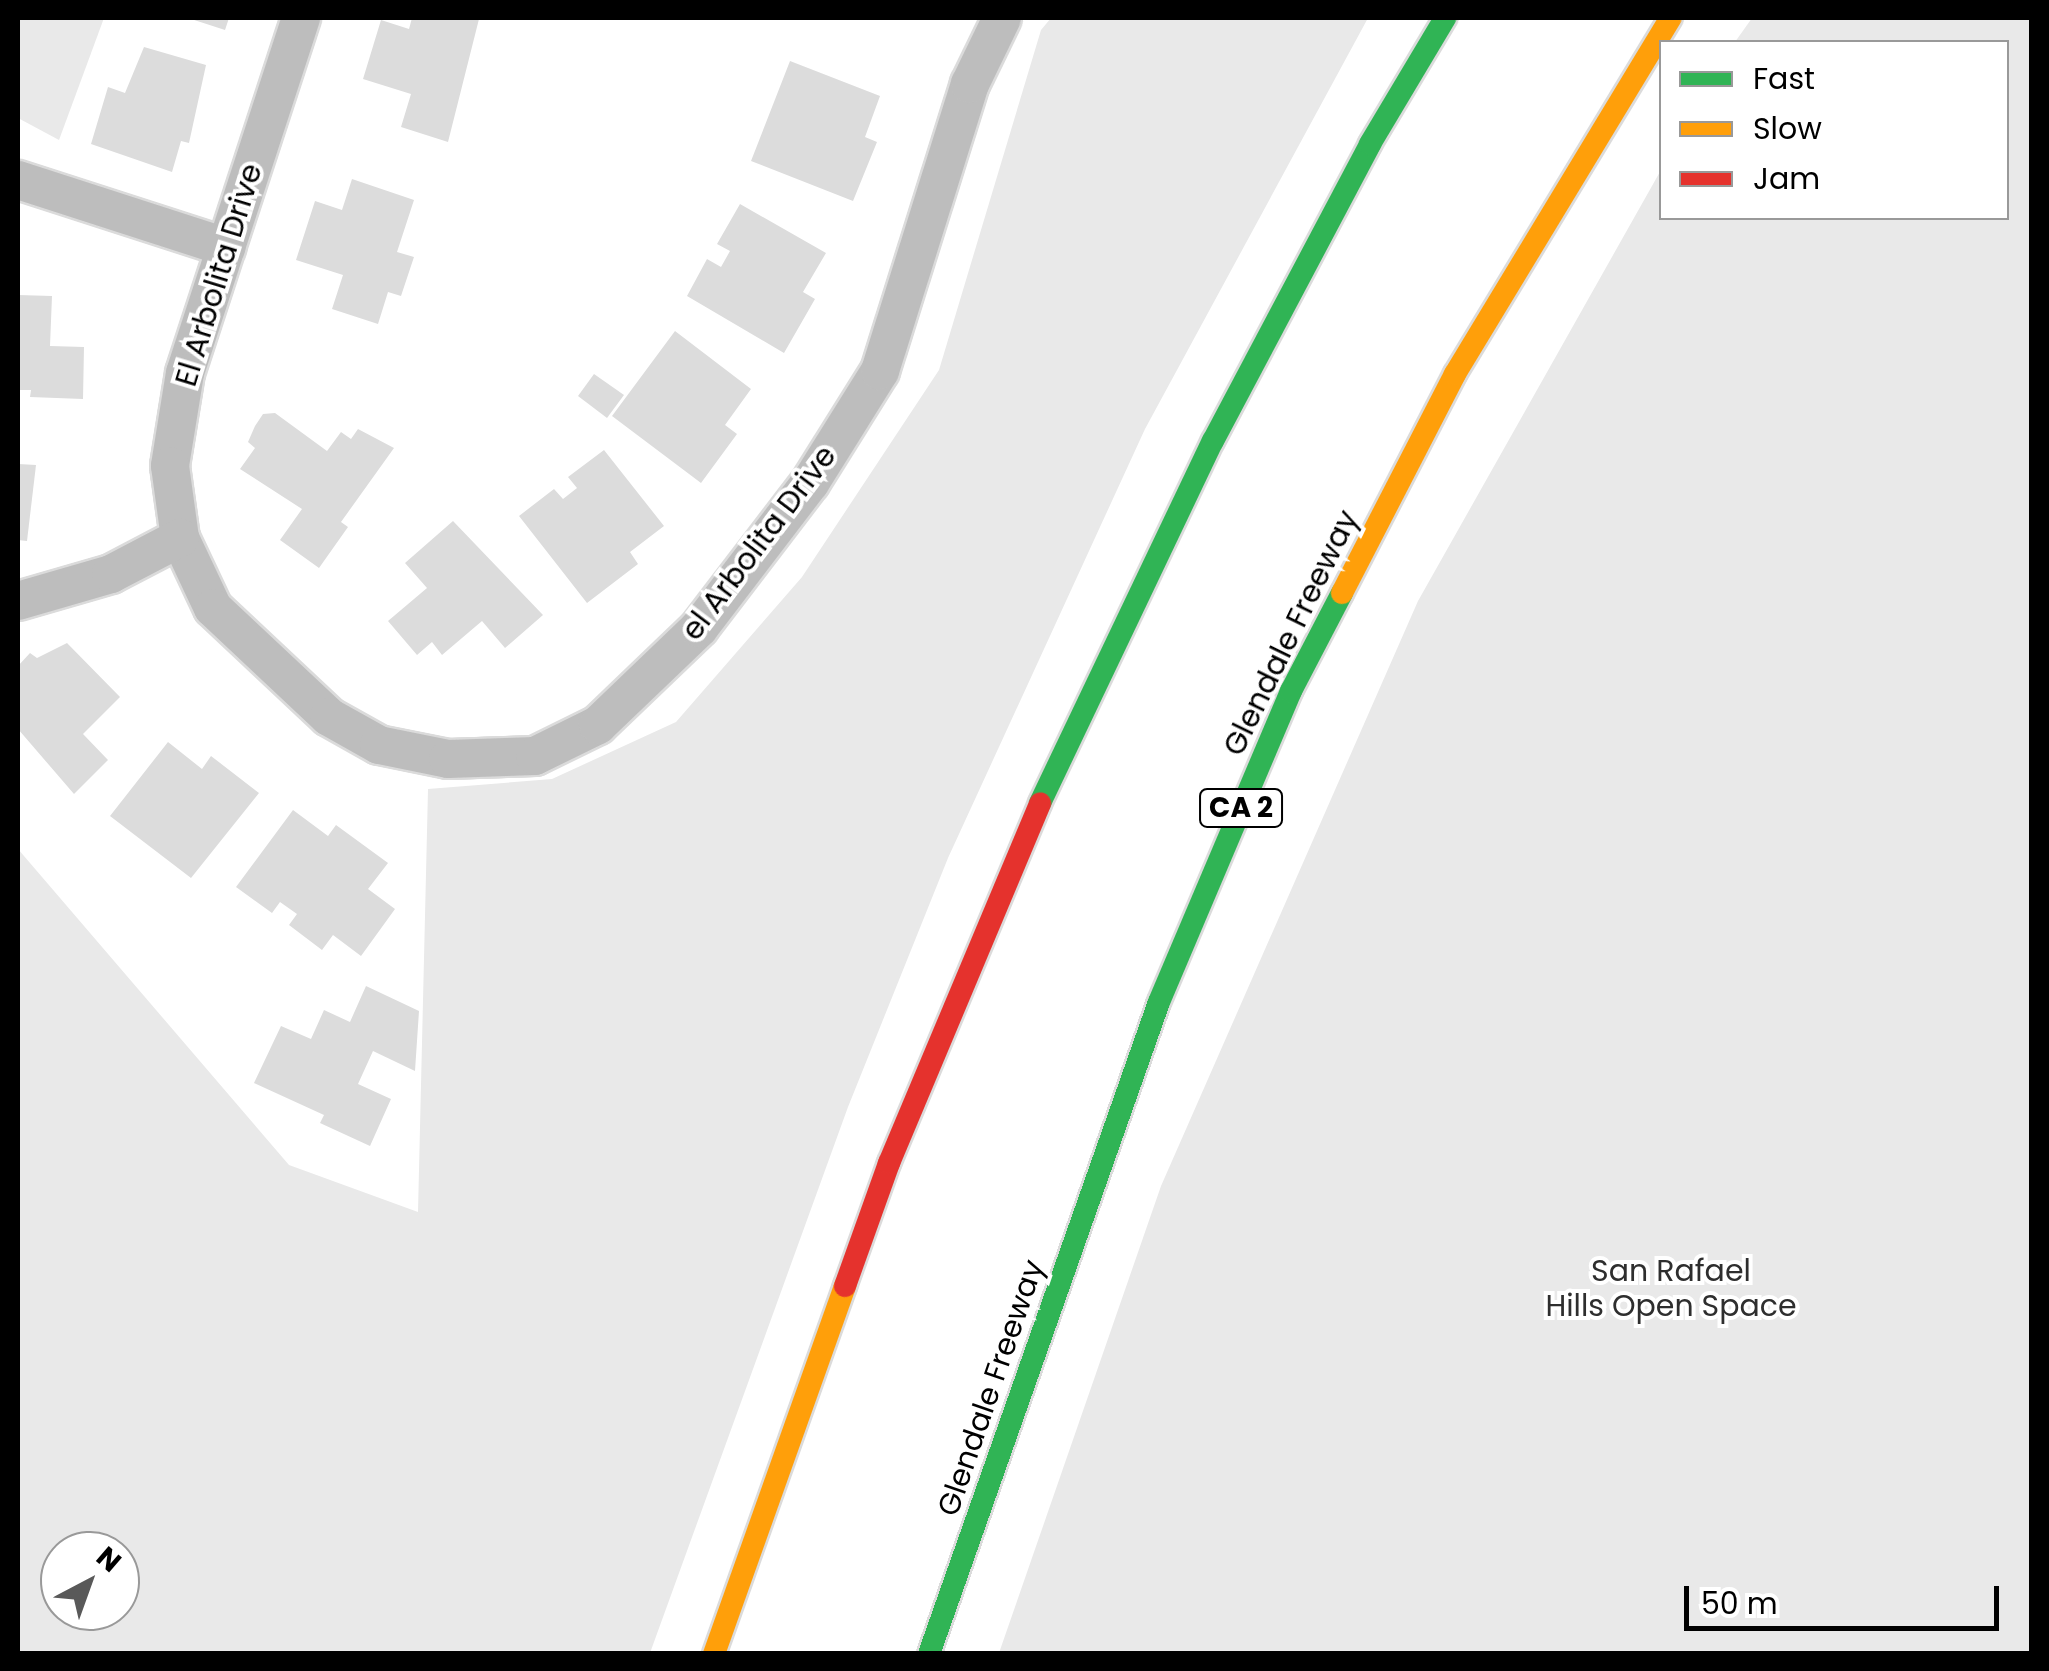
<!DOCTYPE html>
<style>
body{margin:0}
#map{position:relative;width:2049px;height:1671px;overflow:hidden;background:#fff;font-family:Poppins,sans-serif}
div>[style]{position:absolute}
[style*='--x']{left:calc(var(--x)*1px);top:calc(var(--y)*1px);width:calc(var(--w)*1px);rotate:calc(var(--a)*1deg)}
.green>*{inset:0;background:#e9e9e9}
.building>*{inset:0;background:#dcdcdc}
.roads{filter:drop-shadow(2px 0 #dbdbdb) drop-shadow(-2px 0 #dbdbdb) drop-shadow(0 2px #dbdbdb) drop-shadow(0 -2px #dbdbdb)}
.street>*{height:38px;margin:-19px;padding:0 19px;transform-origin:19px;border-radius:19px;background:#bdbdbd}
.fast>*{height:22px;margin:-11px;padding:0 11px;transform-origin:11px;border-radius:11px;background:#30b455}
.slow>*{height:22px;margin:-11px;padding:0 11px;transform-origin:11px;border-radius:11px;background:#ff9f0a}
.jam>*{height:22px;margin:-11px;padding:0 11px;transform-origin:11px;border-radius:11px;background:#e5322d}
span{translate:-50% -50%;white-space:nowrap;text-align:center;line-height:1.15;-webkit-text-stroke:8px #fff;paint-order:stroke}
.shield-label span{padding:2px 8px;background:#fff;border:2px solid;border-radius:8px;-webkit-text-stroke-width:0}
.shield-label{font-size:28px;color:#000;font-weight:700}
.street-label{font-size:30px;color:#000}
.park-label{font-size:30px;color:#2e2e2e}
.frame{position:absolute;inset:0;border:20px solid #000;pointer-events:none}
.legend{position:absolute;left:1659px;top:40px;width:350px;height:180px;box-sizing:border-box;background:#fff;border:2px solid #999;margin:0;padding:12px 18px;list-style:none;font-size:30px;color:#000}
.legend li{display:flex;align-items:center;gap:20px;height:50px}
.legend b{width:50px;border:2px solid #999}
.north{position:absolute;left:40px;top:1531px;width:100px;height:100px;box-sizing:border-box;background:#fff;border:2px solid #999;border-radius:50%;rotate:41deg;font-size:28px;font-weight:700;line-height:40px;text-align:center;color:#000}
.north::after{content:'';display:block;margin:auto;width:35px;height:45px;background:#595959;clip-path:polygon(50% 0,100% 100%,50% 72%,0 100%)}
.scale{position:absolute;left:1684px;top:1586px;width:315px;height:45px;box-sizing:border-box;border:5px solid #000;border-top:0;padding-left:12px;font-size:30px;line-height:35px;white-space:nowrap;color:#000;-webkit-text-stroke:8px #fff;paint-order:stroke}
</style>
<div id="map">
<div class="green">
<i style="clip-path:polygon(18px 18px,104px 18px,59px 140px,18px 118px)"></i>
<i style="clip-path:polygon(evenodd,1051px 18px,1368px 18px,1145px 429px,948px 858px,848px 1107px,650px 1653px,18px 1653px,18px 849px,289px 1165px,418px 1212px,428px 789px,552px 779px,676px 722px,802px 577px,939px 370px,1041px 30px,1051px 18px,60px 1551px,120px 1551px,120px 1611px,60px 1611px,60px 1551px)"></i>
<i style="clip-path:polygon(1752px 18px,2031px 18px,2031px 1653px,999px 1653px,1161px 1186px,1418px 601px,1661px 170px,1662px 218px,2006px 218px,2006px 42px,1735px 42px)"></i>
</div>
<div class="building">
<i style="clip-path:polygon(188px 18px,229px 18px,225px 30px)"></i>
<i style="clip-path:polygon(412px 18px,479px 19px,448px 142px,401px 127px,411px 94px,363px 79px,381px 20px,409px 29px)"></i>
<i style="clip-path:polygon(144px 47px,206px 65px,189px 143px,181px 141px,172px 172px,91px 144px,108px 87px,125px 93px)"></i>
<i style="clip-path:polygon(790px 61px,880px 96px,865px 137px,877px 142px,853px 201px,751px 161px)"></i>
<i style="clip-path:polygon(352px 179px,414px 200px,397px 252px,414px 257px,401px 296px,388px 292px,378px 324px,332px 309px,343px 275px,296px 260px,315px 201px,342px 210px)"></i>
<i style="clip-path:polygon(740px 204px,826px 253px,803px 292px,815px 299px,784px 353px,687px 296px,707px 259px,721px 267px,730px 251px,717px 244px)"></i>
<i style="clip-path:polygon(18px 295px,52px 296px,50px 346px,84px 347px,83px 399px,30px 397px,31px 390px,18px 390px)"></i>
<i style="clip-path:polygon(675px 331px,751px 389px,725px 425px,737px 434px,701px 483px,612px 416px)"></i>
<i style="clip-path:polygon(594px 374px,624px 395px,607px 418px,578px 396px)"></i>
<i style="clip-path:polygon(275px 413px,327px 451px,341px 432px,351px 439px,358px 429px,394px 448px,341px 522px,348px 527px,319px 568px,280px 540px,302px 509px,240px 469px,255px 448px,248px 442px,255px 426px,263px 414px)"></i>
<i style="clip-path:polygon(604px 450px,664px 526px,630px 552px,638px 564px,587px 603px,519px 516px,554px 489px,563px 499px,577px 488px,568px 477px)"></i>
<i style="clip-path:polygon(18px 464px,36px 465px,27px 541px,18px 540px)"></i>
<i style="clip-path:polygon(453px 521px,543px 615px,505px 648px,482px 621px,442px 655px,432px 642px,417px 655px,388px 621px,427px 588px,405px 563px)"></i>
<i style="clip-path:polygon(67px 643px,120px 697px,83px 734px,108px 760px,74px 794px,18px 729px,18px 666px,30px 653px,37px 658px)"></i>
<i style="clip-path:polygon(168px 742px,202px 769px,211px 756px,259px 793px,191px 878px,110px 816px)"></i>
<i style="clip-path:polygon(293px 810px,328px 836px,336px 825px,388px 863px,368px 889px,395px 909px,361px 956px,333px 935px,322px 950px,289px 925px,297px 914px,280px 902px,272px 913px,236px 887px)"></i>
<i style="clip-path:polygon(366px 986px,419px 1011px,415px 1071px,373px 1051px,358px 1084px,391px 1099px,370px 1146px,320px 1123px,324px 1115px,254px 1083px,281px 1026px,311px 1039px,324px 1010px,350px 1022px)"></i>
</div>
<div class="roads">
<div class="street">
<i style="--x:301;--y:18;--w:373;--a:108.1"></i>
<i style="--x:185;--y:373;--w:94;--a:99.2"></i>
<i style="--x:170;--y:466;--w:73;--a:82.1"></i>
<i style="--x:180;--y:538;--w:77;--a:64.8"></i>
<i style="--x:213;--y:608;--w:159;--a:43.2"></i>
<i style="--x:329;--y:717;--w:57;--a:29.2"></i>
<i style="--x:379;--y:745;--w:70;--a:11.5"></i>
<i style="--x:448;--y:759;--w:87;--a:-2"></i>
<i style="--x:535;--y:756;--w:70;--a:-26.2"></i>
<i style="--x:598;--y:725;--w:140;--a:-43.8"></i>
<i style="--x:699;--y:628;--w:183;--a:-52.6"></i>
<i style="--x:810;--y:483;--w:132;--a:-58"></i>
<i style="--x:880;--y:371;--w:301;--a:-72.6"></i>
<i style="--x:970;--y:84;--w:73;--a:-64.1"></i>
<i style="--x:18;--y:180;--w:219;--a:17.9"></i>
<i style="--x:18;--y:601;--w:97;--a:-16.2"></i>
<i style="--x:111;--y:574;--w:78;--a:-27.6"></i>
</div>
<div class="fast">
<i style="--x:1040;--y:803;--w:401;--a:-64.5"></i>
<i style="--x:1213;--y:441;--w:336;--a:-62.1"></i>
<i style="--x:1370;--y:144;--w:147;--a:-59.2"></i>
<i style="--x:929;--y:1654;--w:691;--a:-70.57"></i>
<i style="--x:1159;--y:1002;--w:338;--a:-67"></i>
<i style="--x:1291;--y:691;--w:110;--a:-62.5"></i>
</div>
<div class="slow">
<i style="--x:1342;--y:593;--w:246;--a:-62.7"></i>
<i style="--x:1455;--y:374;--w:416;--a:-58.8"></i>
<i style="--x:714;--y:1654;--w:391;--a:-70.4"></i>
</div>
<div class="jam">
<i style="--x:845;--y:1286;--w:131;--a:-70.3"></i>
<i style="--x:889;--y:1163;--w:390;--a:-67.2"></i>
</div>
</div>
<div class="shield-label">
<span style="left:1241px;top:808px">CA 2</span>
</div>
<div class="street-label">
<span style="left:219px;top:275px;rotate:-73deg">El Arbolita Drive</span>
<span style="left:759px;top:543px;rotate:-53deg">el Arbolita Drive</span>
<span style="left:1291px;top:633px;rotate:-64deg">Glendale Freeway</span>
<span style="left:991px;top:1388px;rotate:-71deg">Glendale Freeway</span>
</div>
<div class="park-label">
<span style="left:1671px;top:1288px">San Rafael<br>Hills Open Space</span>
</div>
<div class="frame"></div>
<ul class="legend">
<li><b style="height:12px;background:#30b455"></b>Fast</li>
<li><b style="height:12px;background:#ff9f0a"></b>Slow</li>
<li><b style="height:12px;background:#e5322d"></b>Jam</li>
</ul>
<div class="north">N</div>
<div class="scale">50 m</div>
</div>
